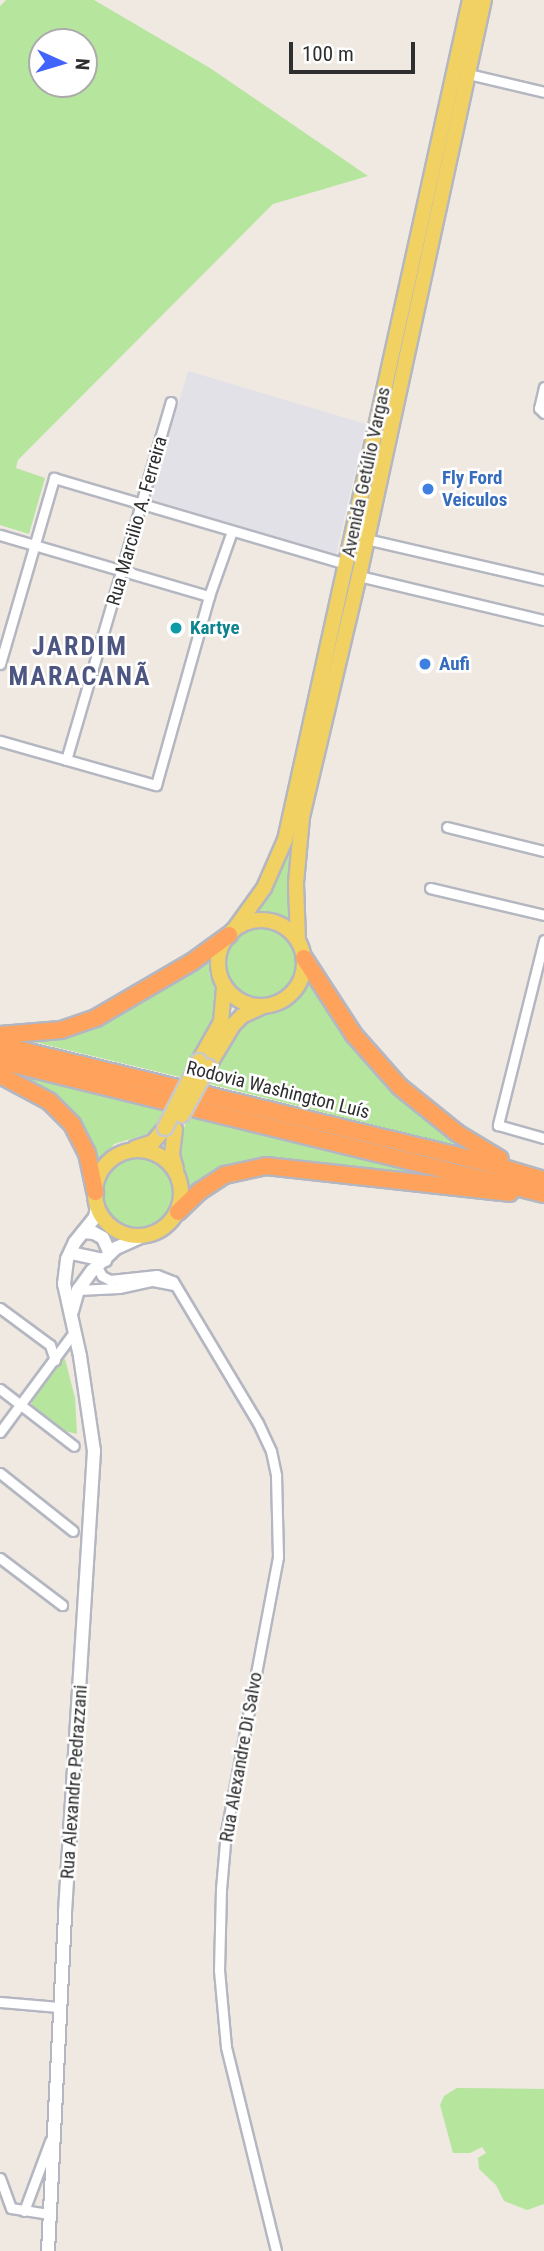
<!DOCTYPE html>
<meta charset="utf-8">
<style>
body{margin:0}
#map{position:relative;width:544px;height:2251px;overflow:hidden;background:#efe9e1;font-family:"Roboto Condensed",sans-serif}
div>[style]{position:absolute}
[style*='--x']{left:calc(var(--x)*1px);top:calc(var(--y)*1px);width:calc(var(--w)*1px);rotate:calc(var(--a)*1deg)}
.industrial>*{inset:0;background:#e3e1e8}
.green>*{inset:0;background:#b6e59e}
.round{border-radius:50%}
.roads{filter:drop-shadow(2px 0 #b4b7c1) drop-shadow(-2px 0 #b4b7c1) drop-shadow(0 2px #b4b7c1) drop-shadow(0 -2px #b4b7c1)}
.street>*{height:9px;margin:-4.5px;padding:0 4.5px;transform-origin:4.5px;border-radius:4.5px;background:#fff}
.secondary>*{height:12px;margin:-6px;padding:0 6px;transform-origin:6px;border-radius:6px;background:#fff}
.primary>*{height:14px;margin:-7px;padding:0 7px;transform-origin:7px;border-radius:7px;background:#f2d163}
.primary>.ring{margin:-7px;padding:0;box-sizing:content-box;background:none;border:14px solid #f2d163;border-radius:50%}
.highway>*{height:16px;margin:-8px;padding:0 8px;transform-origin:8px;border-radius:8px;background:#ffa35c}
.bridges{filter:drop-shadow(2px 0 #c9c9c9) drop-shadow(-2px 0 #c9c9c9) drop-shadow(0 2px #c9c9c9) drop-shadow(0 -2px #c9c9c9)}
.primary-bridge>*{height:14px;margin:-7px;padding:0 7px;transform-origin:7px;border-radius:7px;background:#f2d163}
.dots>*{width:19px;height:19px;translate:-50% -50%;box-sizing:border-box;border:4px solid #fff;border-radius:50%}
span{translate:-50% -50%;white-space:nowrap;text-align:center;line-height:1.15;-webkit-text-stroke:5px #fff;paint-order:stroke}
.street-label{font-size:19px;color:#2e2e2e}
.shop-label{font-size:19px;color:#366cbe;font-weight:700}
.left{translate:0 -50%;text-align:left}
.culture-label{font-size:19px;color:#0d838f;font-weight:700}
.district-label{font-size:26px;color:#4d5680;font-weight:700;letter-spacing:2px}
.north{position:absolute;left:28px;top:28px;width:70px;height:70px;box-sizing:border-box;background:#fff;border:2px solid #ababab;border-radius:50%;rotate:94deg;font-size:19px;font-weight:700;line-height:28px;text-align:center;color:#2e2e2e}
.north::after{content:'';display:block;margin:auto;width:24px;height:32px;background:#4264fb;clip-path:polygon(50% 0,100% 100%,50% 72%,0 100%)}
.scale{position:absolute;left:289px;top:42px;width:126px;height:32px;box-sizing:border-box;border:4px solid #2e2e2e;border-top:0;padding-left:9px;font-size:21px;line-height:24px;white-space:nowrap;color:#2e2e2e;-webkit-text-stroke:5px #fff;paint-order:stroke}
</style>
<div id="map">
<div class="industrial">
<i style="clip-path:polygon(188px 371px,366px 424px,336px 554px,150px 499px)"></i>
</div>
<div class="green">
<i style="clip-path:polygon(evenodd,6px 0,94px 0,210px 68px,368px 176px,273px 204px,18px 460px,16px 468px,45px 478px,29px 534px,0 525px,0 6px,6px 0,42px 42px,84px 42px,84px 84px,42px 84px,42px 42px)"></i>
<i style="clip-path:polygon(474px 0,479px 0,297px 835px,294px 927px,275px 918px,251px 919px,265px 897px)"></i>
<i class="round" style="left:223px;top:925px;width:76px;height:76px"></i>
<i style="clip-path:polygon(213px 951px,209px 973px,218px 999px,214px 1021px,184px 1078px,26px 1040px,52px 1036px)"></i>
<i style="clip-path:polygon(310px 973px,336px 1018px,474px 1150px,206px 1083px,240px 1027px,256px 1016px,275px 1013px,292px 1003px)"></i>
<i style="clip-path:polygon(23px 1076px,166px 1111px,154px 1132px,114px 1144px,94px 1168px,91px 1154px)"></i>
<i style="clip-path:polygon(189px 1117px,435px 1175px,435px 1177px,254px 1159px,219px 1170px,190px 1191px,187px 1176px,179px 1159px,178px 1140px)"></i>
<i class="round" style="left:102px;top:1156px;width:74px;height:74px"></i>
<i style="clip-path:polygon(65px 1359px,75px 1398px,77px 1434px,61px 1430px,33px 1409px,32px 1403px,32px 1397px,61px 1360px)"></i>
<i style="clip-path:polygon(457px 2088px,544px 2089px,544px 2204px,527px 2210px,504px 2201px,496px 2185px,479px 2169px,478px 2158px,486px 2153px,482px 2147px,470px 2153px,453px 2153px,440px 2105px,444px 2096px)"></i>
</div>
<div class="roads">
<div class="street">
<i style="--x:468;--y:74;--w:78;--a:13.3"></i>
<i style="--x:544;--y:387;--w:22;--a:103"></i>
<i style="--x:539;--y:408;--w:7;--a:45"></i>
<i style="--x:0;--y:535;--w:218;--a:16.3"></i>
<i style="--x:366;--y:539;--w:183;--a:13"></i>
<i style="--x:359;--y:576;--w:190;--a:13.4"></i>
<i style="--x:0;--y:664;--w:194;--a:-73.8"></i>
<i style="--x:54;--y:478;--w:305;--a:16.4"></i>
<i style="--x:0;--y:741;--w:162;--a:15.8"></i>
<i style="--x:156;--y:785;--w:196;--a:-74.3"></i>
<i style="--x:209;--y:596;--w:69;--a:-70.5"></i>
<i style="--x:66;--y:760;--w:373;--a:-73.7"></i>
<i style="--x:447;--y:827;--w:100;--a:13.9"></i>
<i style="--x:430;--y:888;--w:117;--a:13.3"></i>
<i style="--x:544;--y:940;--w:191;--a:104"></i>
<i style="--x:498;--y:1125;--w:48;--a:15.8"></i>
<i style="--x:97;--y:1267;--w:10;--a:61"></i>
<i style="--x:102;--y:1276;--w:9;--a:27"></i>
<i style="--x:110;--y:1280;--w:47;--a:-6.1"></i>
<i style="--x:157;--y:1275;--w:17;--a:21"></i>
<i style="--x:173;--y:1281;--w:165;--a:59.1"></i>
<i style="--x:258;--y:1423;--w:31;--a:65"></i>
<i style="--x:271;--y:1451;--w:25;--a:78"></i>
<i style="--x:276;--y:1475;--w:82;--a:88.6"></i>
<i style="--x:278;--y:1557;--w:279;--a:100.7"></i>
<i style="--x:226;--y:1831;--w:58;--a:94.9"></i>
<i style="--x:221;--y:1889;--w:81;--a:91.4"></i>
<i style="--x:219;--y:1970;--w:77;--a:84.8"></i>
<i style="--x:226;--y:2047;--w:210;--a:76.2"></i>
<i style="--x:78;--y:1290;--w:41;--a:-2.8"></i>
<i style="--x:119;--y:1288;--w:35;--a:-12"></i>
<i style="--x:153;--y:1281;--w:20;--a:11"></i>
<i style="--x:0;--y:1308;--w:62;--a:36.5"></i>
<i style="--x:50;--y:1345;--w:16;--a:72"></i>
<i style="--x:0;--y:1389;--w:93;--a:37.6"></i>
<i style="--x:0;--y:1432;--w:124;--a:-53.5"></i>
<i style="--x:0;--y:1473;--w:93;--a:38.5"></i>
<i style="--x:0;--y:1558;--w:78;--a:37.2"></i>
<i style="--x:0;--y:2002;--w:60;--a:4.8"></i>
<i style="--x:0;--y:2178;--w:32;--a:70"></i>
<i style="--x:11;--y:2208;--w:39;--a:9"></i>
<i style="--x:24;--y:2211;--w:75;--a:-69.6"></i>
</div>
<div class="secondary">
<i style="--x:83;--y:1232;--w:11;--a:5"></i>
<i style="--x:94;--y:1233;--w:10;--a:29"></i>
<i style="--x:103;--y:1238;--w:17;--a:66"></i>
<i style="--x:71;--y:1253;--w:35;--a:12"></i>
<i style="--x:72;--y:1311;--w:22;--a:-74"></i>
<i style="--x:78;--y:1290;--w:24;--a:-54"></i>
<i style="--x:92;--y:1271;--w:33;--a:-44"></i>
<i style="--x:116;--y:1248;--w:27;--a:-24"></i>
<i style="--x:48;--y:2251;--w:339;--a:-87.1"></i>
<i style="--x:65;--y:1912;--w:462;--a:-86.4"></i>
<i style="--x:94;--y:1451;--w:96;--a:-98.4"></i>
<i style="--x:80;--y:1356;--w:74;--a:-102.5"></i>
<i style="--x:64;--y:1284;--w:25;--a:-83"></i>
<i style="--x:67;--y:1259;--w:19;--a:-65"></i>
<i style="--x:75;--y:1242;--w:32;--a:-51"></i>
<i style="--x:95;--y:1217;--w:10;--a:-79"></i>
</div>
<div class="primary">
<i class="ring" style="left:218px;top:920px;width:72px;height:72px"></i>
<i style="--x:233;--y:931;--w:53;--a:-54.2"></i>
<i style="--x:264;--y:888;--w:52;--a:-66.4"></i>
<i style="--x:285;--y:840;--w:860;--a:-77.58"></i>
<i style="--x:298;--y:941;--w:58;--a:-92"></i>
<i style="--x:296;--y:883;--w:66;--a:-84.8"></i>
<i style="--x:302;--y:817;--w:248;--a:-76.7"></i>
<i style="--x:359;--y:576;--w:589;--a:-77.76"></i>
<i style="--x:199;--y:1061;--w:45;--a:-60.6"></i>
<i style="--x:221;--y:1022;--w:37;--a:-85"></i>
<i style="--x:208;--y:1067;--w:49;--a:-59.2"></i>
<i style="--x:233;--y:1025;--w:13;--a:-45"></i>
<i style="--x:242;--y:1016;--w:21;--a:-25"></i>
<i style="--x:175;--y:1129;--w:26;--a:97"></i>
<i style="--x:172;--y:1155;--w:15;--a:74"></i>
<i style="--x:135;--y:1148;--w:19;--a:-18"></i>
<i style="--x:153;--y:1142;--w:18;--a:-49"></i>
<i class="ring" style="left:95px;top:1150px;width:72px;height:72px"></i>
</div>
<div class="highway">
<i style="--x:304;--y:958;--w:92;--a:57"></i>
<i style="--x:354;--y:1035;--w:69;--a:48.5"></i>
<i style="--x:400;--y:1087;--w:73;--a:38.9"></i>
<i style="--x:457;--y:1133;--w:50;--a:31.2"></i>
<i style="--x:0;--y:1035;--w:61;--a:-4.7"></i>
<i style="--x:61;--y:1030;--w:37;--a:-19"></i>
<i style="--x:96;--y:1018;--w:111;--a:-30.3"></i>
<i style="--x:192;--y:962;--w:46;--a:-36.1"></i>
<i style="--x:0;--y:1045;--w:497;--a:13.6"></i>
<i style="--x:483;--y:1162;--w:64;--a:16.4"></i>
<i style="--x:0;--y:1061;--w:560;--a:13.74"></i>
<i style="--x:0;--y:1075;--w:55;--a:28"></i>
<i style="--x:49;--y:1101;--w:33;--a:45"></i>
<i style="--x:72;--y:1124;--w:33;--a:63"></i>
<i style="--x:87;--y:1153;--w:40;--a:78"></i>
<i style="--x:178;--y:1212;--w:30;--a:-44"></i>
<i style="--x:200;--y:1191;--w:30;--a:-33"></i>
<i style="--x:225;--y:1175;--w:42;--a:-12.4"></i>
<i style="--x:266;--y:1166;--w:245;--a:6.3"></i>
</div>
</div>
<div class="bridges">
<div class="primary-bridge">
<i style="--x:182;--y:1115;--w:55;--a:-61.6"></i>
<i style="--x:165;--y:1128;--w:75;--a:-63.1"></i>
</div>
</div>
<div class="dots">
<i style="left:428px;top:489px;background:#3f7fe0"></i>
<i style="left:176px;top:628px;background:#0f9aa8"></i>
<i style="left:425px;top:664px;background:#3f7fe0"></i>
</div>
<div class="street-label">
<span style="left:366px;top:472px;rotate:-78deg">Avenida Getúlio Vargas</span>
<span style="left:137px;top:521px;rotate:-74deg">Rua Marcilio A. Ferreira</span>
<span style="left:278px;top:1090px;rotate:14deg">Rodovia Washington Luís</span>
<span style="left:241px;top:1757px;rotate:-80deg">Rua Alexandre Di Salvo</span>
<span style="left:74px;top:1782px;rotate:-86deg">Rua Alexandre Pedrazzani</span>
</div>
<div class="shop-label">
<span class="left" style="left:442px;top:489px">Fly Ford<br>Veiculos</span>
<span class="left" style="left:439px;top:664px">Aufi</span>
</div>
<div class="culture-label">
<span class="left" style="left:190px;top:628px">Kartye</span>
</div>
<div class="district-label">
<span style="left:80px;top:662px">JARDIM<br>MARACANÃ</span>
</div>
<div class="north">N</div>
<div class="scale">100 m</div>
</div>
